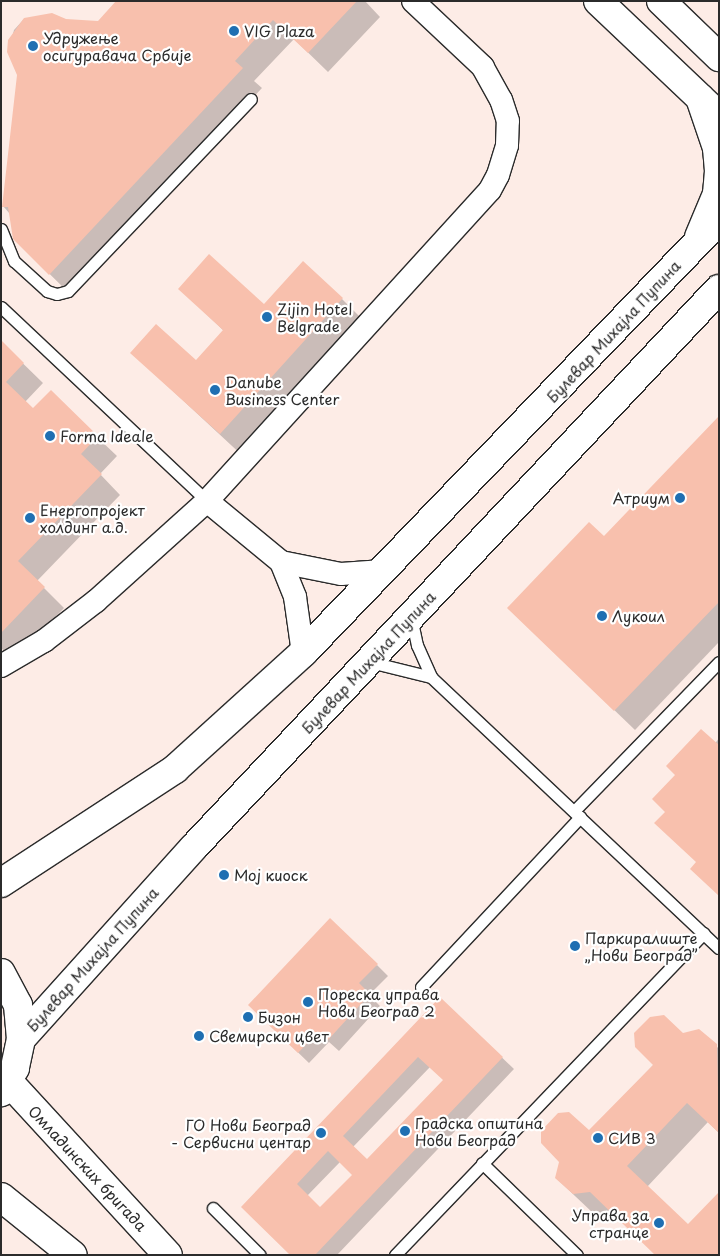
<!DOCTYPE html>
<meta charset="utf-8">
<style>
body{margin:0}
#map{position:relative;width:720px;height:1256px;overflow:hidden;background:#fdece6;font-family:"Playpen Sans",sans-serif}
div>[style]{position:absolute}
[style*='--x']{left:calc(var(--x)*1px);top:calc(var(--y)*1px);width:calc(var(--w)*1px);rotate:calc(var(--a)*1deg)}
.shadow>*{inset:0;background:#0003}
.building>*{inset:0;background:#f8c0ad}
.roads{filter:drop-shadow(1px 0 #2b2b2b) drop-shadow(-1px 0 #2b2b2b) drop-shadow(0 1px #2b2b2b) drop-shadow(0 -1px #2b2b2b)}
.service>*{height:11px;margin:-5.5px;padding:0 5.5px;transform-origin:5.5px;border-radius:5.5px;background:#fff}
.minor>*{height:22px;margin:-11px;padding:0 11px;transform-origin:11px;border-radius:11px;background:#fff}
.tertiary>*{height:28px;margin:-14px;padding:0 14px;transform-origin:14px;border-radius:14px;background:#fff}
.secondary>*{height:28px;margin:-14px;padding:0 14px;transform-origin:14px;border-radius:14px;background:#fff}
.dots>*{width:14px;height:14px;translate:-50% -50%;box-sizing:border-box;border:2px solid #fff;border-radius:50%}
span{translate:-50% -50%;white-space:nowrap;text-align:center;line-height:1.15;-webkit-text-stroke:4.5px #fff;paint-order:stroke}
.poi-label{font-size:15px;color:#2b2b2b}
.left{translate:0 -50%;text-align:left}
.right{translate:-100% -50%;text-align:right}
.street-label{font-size:15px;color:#2b2b2b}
.frame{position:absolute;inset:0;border:2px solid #2b2b2b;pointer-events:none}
</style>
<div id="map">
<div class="shadow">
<i style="clip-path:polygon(118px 1px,365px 1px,380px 17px,328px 72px,294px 39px,254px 81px,262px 88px,69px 293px,14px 239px,10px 214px,3px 206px,18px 75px,8px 52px,14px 30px,24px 19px,52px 14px,65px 20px,99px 22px)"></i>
<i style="clip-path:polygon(180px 289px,264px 306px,342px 299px,368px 325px,246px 459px,132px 353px,196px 362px,224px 331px)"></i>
<i style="clip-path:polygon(1px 342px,43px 383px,25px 402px,33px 410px,97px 437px,117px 456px,100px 474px,120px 495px,37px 581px,64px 608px,14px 660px,1px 648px)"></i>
<i style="clip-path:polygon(719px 418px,719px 642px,635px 730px,528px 627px,604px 538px)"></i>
<i style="clip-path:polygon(719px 738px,719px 895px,666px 812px)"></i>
<i style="clip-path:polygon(377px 965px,388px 976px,369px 995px,380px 1006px,339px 1051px,329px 1042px,309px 1063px,260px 1016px)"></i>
<i style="clip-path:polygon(evenodd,440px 998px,514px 1069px,337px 1255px,292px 1255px,242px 1207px,440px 998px,430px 1067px,444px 1080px,367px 1161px,353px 1147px,430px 1067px,440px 998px,340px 1162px,354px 1175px,320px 1209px,307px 1196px,340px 1162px)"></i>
<i style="clip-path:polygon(683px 1034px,719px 1048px,719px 1133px,708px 1122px,647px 1187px,719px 1255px,611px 1212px,594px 1214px,556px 1178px,589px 1132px)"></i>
</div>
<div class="building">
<i style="clip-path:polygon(116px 1px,357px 1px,308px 53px,273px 20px,235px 61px,243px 68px,49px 275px,13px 239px,8px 207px,2px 207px,17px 75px,7px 52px,8px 40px,24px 18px,52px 13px,66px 19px,98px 21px)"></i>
<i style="clip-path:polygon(209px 254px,264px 304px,303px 261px,343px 298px,220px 434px,130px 353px,156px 324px,196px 360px,223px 330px,178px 289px)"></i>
<i style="clip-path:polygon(1px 340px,24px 363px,6px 382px,33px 408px,51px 390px,98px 436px,81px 454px,102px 474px,18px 561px,45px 587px,1px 633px)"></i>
<i style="clip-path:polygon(719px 416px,719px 602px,614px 711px,507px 608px,589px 522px,604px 536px)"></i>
<i style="clip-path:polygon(701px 729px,719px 745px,719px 896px,690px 869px,696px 862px,654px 823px,665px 812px,652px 799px,675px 775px,666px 766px)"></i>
<i style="clip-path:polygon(330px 918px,378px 964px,359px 983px,370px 994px,327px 1041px,318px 1032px,298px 1053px,248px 1005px)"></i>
<i style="clip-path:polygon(evenodd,440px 997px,503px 1057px,315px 1255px,290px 1255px,241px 1207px,440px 997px,418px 1057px,443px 1080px,367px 1159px,343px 1136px,418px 1057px,440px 997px,328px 1151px,352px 1175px,320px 1207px,297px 1184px,328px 1151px)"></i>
<i style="clip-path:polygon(664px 1015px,683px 1033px,699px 1029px,717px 1044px,719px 1133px,687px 1103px,627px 1166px,688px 1224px,719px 1192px,719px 1255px,655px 1255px,590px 1192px,573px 1194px,555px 1178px,559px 1162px,541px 1143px,541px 1131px,558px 1113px,569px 1112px,589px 1130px,653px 1065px,635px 1047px,634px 1033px,650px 1017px)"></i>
</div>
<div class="roads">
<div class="service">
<i style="--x:1;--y:229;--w:35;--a:68"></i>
<i style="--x:14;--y:261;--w:45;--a:42.3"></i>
<i style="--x:47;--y:291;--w:10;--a:17"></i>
<i style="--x:57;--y:294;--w:11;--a:-15"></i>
<i style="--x:68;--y:291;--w:265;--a:-46.4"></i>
<i style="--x:1;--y:307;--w:283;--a:43.3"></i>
<i style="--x:411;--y:617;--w:29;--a:78"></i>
<i style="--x:417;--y:645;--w:35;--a:66"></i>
<i style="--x:431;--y:677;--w:395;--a:43.3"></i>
<i style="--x:370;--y:662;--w:63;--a:13.8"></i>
<i style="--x:574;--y:811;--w:208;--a:-45.8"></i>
<i style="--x:421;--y:987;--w:233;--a:-46.9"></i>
<i style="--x:482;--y:1163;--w:132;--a:44.1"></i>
<i style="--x:213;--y:1208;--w:66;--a:45"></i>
<i style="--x:395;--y:1255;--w:446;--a:-46.2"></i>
</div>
<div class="minor">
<i style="--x:207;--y:501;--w:96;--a:39.5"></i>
<i style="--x:281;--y:562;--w:61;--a:11.3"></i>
<i style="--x:341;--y:574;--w:42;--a:-4.1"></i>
<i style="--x:281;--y:562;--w:38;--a:68"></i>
<i style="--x:295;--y:597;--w:57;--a:81.9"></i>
<i style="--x:1;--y:666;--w:50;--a:-30.2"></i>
<i style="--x:44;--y:641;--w:66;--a:-37.6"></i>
<i style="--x:96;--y:601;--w:149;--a:-42"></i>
<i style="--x:207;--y:501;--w:420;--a:-47.7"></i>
<i style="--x:490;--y:190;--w:17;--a:-62"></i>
<i style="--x:498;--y:175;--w:31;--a:-73"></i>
<i style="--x:507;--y:145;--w:24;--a:-88"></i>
<i style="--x:508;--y:121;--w:22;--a:-108"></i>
<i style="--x:501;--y:100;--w:38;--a:-119"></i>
<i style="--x:483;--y:67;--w:96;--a:-136.7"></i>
</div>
<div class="tertiary">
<i style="--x:598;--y:1;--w:164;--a:43.5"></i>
<i style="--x:661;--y:1;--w:81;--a:44"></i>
</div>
<div class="secondary">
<i style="--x:699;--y:237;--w:47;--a:-67.3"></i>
<i style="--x:717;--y:194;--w:23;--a:-85"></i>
<i style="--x:719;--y:171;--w:23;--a:-95"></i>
<i style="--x:717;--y:148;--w:53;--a:-108.8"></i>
<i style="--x:1;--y:883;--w:208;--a:-33.2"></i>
<i style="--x:175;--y:769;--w:173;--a:-42.2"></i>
<i style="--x:303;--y:653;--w:600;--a:-46.15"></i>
<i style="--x:1;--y:973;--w:36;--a:62"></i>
<i style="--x:18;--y:1005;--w:34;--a:85"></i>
<i style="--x:21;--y:1039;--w:30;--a:102"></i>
<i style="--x:15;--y:1068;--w:28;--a:120"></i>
<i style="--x:21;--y:1039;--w:258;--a:-48"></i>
<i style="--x:194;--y:847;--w:766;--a:-46.75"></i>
<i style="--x:8;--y:1081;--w:236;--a:47.4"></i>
<i style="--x:1;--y:1197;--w:92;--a:38.9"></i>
</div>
</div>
<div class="dots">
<i style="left:234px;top:31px;background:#1f6fb2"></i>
<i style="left:33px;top:46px;background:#1f6fb2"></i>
<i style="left:267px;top:317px;background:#1f6fb2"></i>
<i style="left:215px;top:390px;background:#1f6fb2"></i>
<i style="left:50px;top:436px;background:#1f6fb2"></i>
<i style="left:680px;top:498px;background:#1f6fb2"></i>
<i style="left:30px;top:518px;background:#1f6fb2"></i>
<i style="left:602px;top:616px;background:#1f6fb2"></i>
<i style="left:224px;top:875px;background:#1f6fb2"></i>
<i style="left:575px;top:946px;background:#1f6fb2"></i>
<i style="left:308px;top:1002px;background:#1f6fb2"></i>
<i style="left:248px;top:1017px;background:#1f6fb2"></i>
<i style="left:199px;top:1036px;background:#1f6fb2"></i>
<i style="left:405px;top:1131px;background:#1f6fb2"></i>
<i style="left:321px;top:1133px;background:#1f6fb2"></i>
<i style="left:598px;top:1138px;background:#1f6fb2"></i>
<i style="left:659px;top:1223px;background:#1f6fb2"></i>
</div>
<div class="poi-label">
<span class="left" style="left:244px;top:31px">VIG Plaza</span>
<span class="left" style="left:43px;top:46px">Удружење<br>осигуравача Србије</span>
<span class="left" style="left:277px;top:317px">Zijin Hotel<br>Belgrade</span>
<span class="left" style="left:225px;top:390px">Danube<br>Business Center</span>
<span class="left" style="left:60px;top:436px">Forma Ideale</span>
<span class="right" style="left:670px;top:498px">Атриум</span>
<span class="left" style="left:40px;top:518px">Енергопројект<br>холдинг а.д.</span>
<span class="left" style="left:612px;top:616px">Лукоил</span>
<span class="left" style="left:234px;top:875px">Мој киоск</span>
<span class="left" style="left:585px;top:946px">Паркиралиште<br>„Нови Београд”</span>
<span class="left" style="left:318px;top:1002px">Пореска управа<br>Нови Београд 2</span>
<span class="left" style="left:258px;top:1017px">Бизон</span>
<span class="left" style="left:209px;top:1036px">Свемирски цвет</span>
<span class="left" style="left:415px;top:1131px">Градска општина<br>Нови Београд</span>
<span class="right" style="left:311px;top:1133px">ГО Нови Београд<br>- Сервисни центар</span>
<span class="left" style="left:608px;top:1138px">СИВ 3</span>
<span class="right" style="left:649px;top:1223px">Управа за<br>странце</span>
</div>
<div class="street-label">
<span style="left:613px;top:331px;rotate:-47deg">Булевар Михајла Пупина</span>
<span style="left:368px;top:662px;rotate:-47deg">Булевар Михајла Пупина</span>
<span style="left:92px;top:959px;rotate:-48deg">Булевар Михајла Пупина</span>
<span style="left:88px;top:1168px;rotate:47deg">Омладинских бригада</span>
</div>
<div class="frame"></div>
</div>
